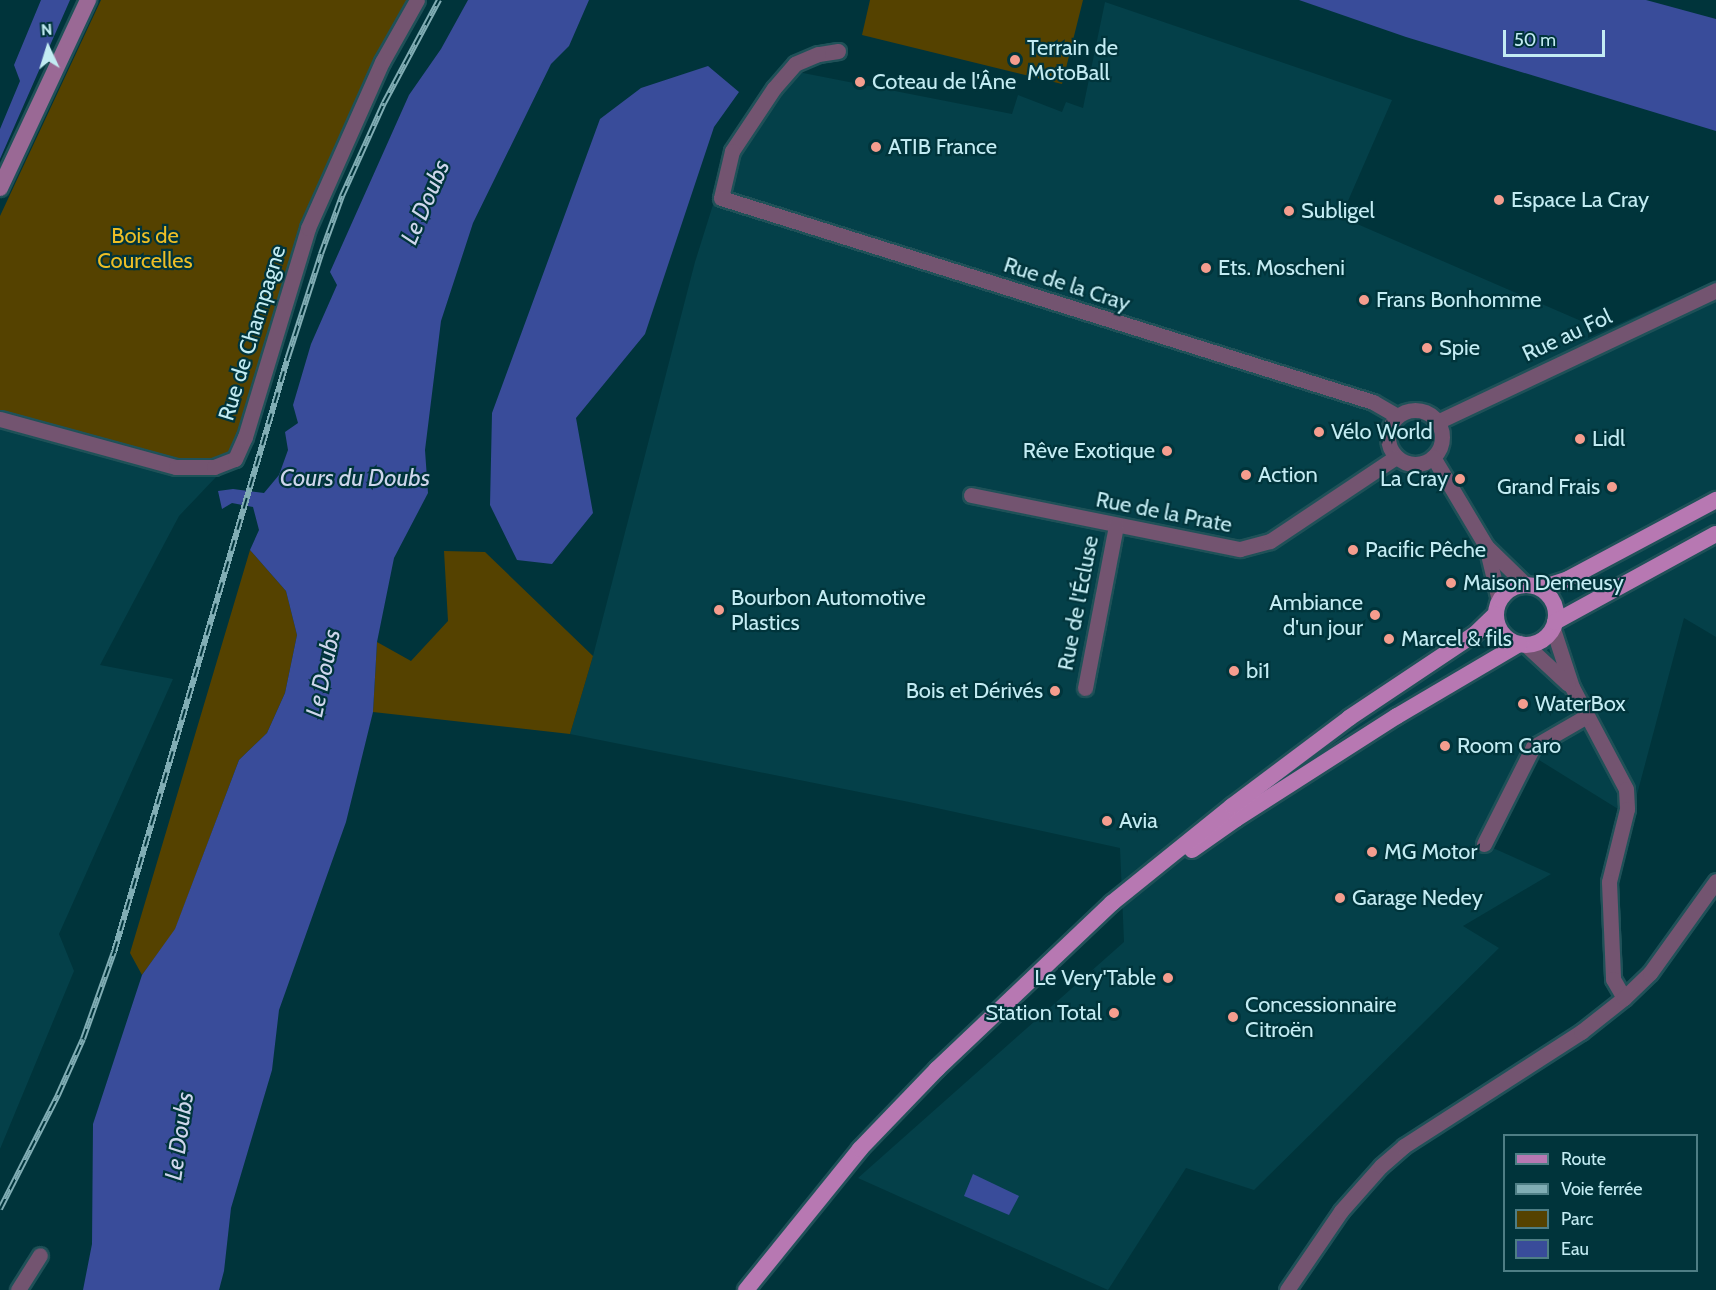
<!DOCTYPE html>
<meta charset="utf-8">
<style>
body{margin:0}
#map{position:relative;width:1716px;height:1290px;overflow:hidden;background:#00343b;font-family:Cabin,sans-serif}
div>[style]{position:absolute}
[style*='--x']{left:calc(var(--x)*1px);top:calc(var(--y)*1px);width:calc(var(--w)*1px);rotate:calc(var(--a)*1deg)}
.built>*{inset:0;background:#044049}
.green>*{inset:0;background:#554200}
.water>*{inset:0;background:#394c9a}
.roads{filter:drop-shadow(2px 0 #1f5158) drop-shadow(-2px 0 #1f5158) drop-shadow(0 2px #1f5158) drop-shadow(0 -2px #1f5158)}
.minor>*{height:15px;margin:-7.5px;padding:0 7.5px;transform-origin:7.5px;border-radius:7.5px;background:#735470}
.minor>.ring{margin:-7.5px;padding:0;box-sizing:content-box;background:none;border:15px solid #735470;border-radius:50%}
.secondary>*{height:16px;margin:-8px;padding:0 8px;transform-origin:8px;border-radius:8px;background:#9a6995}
.primary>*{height:16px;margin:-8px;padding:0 8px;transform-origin:8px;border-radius:8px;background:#b778b2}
.primary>.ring{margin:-8px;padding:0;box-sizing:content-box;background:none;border:16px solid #b778b2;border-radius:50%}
.rail>*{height:6px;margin-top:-3px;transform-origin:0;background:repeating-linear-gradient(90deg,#00343b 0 11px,#80adb4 0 22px);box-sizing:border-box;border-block:2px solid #80adb4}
.dots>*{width:16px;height:16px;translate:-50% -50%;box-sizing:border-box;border:3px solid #00343b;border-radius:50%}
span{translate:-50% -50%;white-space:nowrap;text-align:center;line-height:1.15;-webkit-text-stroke:4.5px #00343b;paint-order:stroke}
.poi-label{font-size:22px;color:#c3ecf3}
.left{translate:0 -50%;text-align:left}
.right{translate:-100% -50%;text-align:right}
.park-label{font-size:22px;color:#ecbe26}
.street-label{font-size:22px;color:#c3ecf3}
.water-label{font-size:24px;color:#ced6ec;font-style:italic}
.legend{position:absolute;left:1503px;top:1134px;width:195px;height:138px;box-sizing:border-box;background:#00343b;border:2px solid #4e7e85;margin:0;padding:8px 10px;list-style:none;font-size:18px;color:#c3ecf3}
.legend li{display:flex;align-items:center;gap:12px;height:30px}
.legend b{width:30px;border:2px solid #4e7e85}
.north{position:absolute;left:18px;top:18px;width:60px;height:60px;-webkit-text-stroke:4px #00343b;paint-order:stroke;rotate:356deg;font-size:16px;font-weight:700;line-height:24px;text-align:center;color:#c3ecf3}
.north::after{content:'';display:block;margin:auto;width:21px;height:27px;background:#c3ecf3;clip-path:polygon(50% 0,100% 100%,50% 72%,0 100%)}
.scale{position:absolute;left:1503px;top:30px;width:102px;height:27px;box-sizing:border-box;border:3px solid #c3ecf3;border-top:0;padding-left:8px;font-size:18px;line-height:21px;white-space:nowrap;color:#c3ecf3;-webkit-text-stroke:4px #00343b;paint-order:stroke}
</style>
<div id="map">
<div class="built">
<i style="clip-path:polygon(1105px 2px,1392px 100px,1341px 217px,1588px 324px,1588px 338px,1716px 280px,1716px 637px,1684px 618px,1631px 817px,1539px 760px,1493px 848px,1551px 874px,1463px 926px,1499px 948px,1254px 1190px,1186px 1168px,1108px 1290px,858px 1178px,1124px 942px,1120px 848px,909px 802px,570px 734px,593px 656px,695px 262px,717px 192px,798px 72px,1012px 114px,1018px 95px,1062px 112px,1066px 102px,1083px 108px)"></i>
<i style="clip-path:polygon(0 425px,159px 469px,217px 476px,179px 516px,100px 665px,173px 679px,59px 934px,74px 971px,0 1149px)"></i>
</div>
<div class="green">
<i style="clip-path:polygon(101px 0,407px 0,368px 80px,234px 453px,215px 460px,178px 461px,0 414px,0 216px)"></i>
<i style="clip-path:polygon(870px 0,1083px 0,1062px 84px,862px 35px)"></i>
<i style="clip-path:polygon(250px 550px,286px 591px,297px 635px,285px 693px,267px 733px,239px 760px,175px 930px,142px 975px,130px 953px)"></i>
<i style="clip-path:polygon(444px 551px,485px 552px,593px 656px,570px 734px,373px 712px,377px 642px,411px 661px,448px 621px)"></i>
</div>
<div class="water">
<i style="clip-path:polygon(41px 0,70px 0,0 159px,0 129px,20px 81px,14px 65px)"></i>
<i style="clip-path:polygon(468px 0,589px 0,569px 46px,551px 64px,473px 223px,441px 321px,425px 450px,428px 493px,394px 558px,377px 642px,373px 712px,346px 822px,279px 1010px,272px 1070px,231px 1208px,224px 1271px,219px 1290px,83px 1290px,92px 1244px,93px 1124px,142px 975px,175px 929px,239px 760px,267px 733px,285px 693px,297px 635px,286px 591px,250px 550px,259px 530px,253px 507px,232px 503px,222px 509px,218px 491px,233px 489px,264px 493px,279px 475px,288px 450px,285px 432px,298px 423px,293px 405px,311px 344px,337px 285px,330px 272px,409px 95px,441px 49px)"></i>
<i style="clip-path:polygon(1299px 0,1646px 0,1716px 19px,1716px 131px,1406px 37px)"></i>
<i style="clip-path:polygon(708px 66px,739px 92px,714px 127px,645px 334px,576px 418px,593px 513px,552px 564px,517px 560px,490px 505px,492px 413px,600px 119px,641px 88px)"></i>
<i style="clip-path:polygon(973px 1174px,1019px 1196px,1009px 1215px,964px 1196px)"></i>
</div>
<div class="roads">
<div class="minor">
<i style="--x:838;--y:51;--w:20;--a:171"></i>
<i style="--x:818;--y:54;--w:25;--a:157"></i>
<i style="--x:795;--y:64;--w:32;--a:131"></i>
<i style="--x:774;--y:88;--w:76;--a:123.7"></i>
<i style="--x:732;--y:151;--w:48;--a:103.2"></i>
<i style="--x:721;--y:198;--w:683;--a:17.37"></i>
<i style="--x:1373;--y:402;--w:28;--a:30"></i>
<i class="ring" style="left:1388px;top:410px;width:39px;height:39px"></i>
<i style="--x:0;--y:419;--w:182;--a:15.3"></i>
<i style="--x:176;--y:467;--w:38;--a:0"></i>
<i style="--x:214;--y:467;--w:22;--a:-21"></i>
<i style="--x:235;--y:459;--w:24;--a:-66"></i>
<i style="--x:245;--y:437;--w:218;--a:-73.2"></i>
<i style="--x:308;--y:228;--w:182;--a:-66"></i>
<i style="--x:382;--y:62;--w:71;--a:-60.6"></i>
<i style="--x:1437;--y:422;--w:309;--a:-25.3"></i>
<i style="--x:1433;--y:457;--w:104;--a:59.2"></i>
<i style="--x:1486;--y:546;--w:56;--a:76.5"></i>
<i style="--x:971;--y:495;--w:274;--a:11.4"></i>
<i style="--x:1240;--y:549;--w:31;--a:-15"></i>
<i style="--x:1270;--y:541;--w:151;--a:-33.7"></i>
<i style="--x:1486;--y:546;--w:54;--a:44.3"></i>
<i style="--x:1553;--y:629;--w:61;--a:71.9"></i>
<i style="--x:1572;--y:687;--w:115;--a:62.1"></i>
<i style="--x:1626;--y:789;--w:20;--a:87"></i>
<i style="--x:1627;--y:809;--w:75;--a:103.9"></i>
<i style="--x:1609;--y:882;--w:97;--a:87.6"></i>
<i style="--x:1613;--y:979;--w:22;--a:60"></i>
<i style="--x:1526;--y:645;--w:57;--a:42.9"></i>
<i style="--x:1085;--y:688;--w:165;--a:-79.2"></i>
<i style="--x:1484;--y:844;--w:109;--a:-63.2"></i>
<i style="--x:1533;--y:747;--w:62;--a:-29.9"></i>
<i style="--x:18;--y:1290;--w:41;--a:-57.8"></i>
<i style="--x:1287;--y:1290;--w:96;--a:-55.6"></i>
<i style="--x:1341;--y:1211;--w:60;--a:-48.4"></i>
<i style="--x:1381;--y:1166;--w:30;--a:-41"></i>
<i style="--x:1404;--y:1146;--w:211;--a:-32.8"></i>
<i style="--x:1581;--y:1032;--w:55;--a:-38.3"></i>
<i style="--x:1624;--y:998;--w:36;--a:-44"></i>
<i style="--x:1650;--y:973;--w:113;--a:-54.3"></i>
</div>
<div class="secondary">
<i style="--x:0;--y:188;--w:208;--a:-64.9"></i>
</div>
<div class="primary">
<i class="ring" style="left:1496px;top:585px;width:44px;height:44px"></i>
<i style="--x:1541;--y:588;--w:28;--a:-18"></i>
<i style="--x:1568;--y:579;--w:168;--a:-28.1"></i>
<i style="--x:1555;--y:622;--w:183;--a:-28.7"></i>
<i style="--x:1192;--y:850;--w:54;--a:-35.2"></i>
<i style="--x:1236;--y:819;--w:191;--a:-32.6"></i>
<i style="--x:1397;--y:716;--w:142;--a:-30.5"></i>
<i style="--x:746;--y:1290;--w:181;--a:-51"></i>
<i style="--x:860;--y:1149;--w:111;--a:-46.1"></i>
<i style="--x:937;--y:1069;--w:241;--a:-43.5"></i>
<i style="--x:1112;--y:903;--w:154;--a:-38.9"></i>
<i style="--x:1232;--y:806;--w:146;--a:-36.9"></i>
<i style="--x:1349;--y:718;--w:151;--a:-33.7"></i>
<i style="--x:1475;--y:634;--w:28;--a:-44"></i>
</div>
</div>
<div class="rail">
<i style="--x:0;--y:1209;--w:128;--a:-63"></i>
<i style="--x:58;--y:1095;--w:61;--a:-65.9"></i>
<i style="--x:83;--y:1039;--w:92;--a:-70.4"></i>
<i style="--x:114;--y:952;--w:620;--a:-73.7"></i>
<i style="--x:288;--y:357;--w:108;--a:-72.2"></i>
<i style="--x:321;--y:254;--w:62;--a:-70.1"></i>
<i style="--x:342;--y:196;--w:102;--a:-65.7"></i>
<i style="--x:384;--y:103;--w:117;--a:-61.9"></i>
</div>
<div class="dots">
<i style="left:1015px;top:60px;background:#f59d8e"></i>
<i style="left:860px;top:82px;background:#f59d8e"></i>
<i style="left:876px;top:147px;background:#f59d8e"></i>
<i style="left:1499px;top:200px;background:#f59d8e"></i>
<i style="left:1289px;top:211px;background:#f59d8e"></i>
<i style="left:1206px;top:268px;background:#f59d8e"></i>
<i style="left:1364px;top:300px;background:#f59d8e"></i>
<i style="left:1427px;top:348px;background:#f59d8e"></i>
<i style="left:1319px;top:432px;background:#f59d8e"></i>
<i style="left:1580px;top:439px;background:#f59d8e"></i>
<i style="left:1167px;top:451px;background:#f59d8e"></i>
<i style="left:1246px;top:475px;background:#f59d8e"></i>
<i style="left:1460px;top:479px;background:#f59d8e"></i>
<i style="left:1612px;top:487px;background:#f59d8e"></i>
<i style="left:1353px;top:550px;background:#f59d8e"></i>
<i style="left:1451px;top:583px;background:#f59d8e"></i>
<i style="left:719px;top:610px;background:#f59d8e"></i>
<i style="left:1375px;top:615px;background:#f59d8e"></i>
<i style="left:1389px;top:639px;background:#f59d8e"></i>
<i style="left:1234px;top:671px;background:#f59d8e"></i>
<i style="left:1055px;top:691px;background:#f59d8e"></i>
<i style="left:1523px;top:704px;background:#f59d8e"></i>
<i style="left:1445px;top:746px;background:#f59d8e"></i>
<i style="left:1107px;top:821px;background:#f59d8e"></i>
<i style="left:1372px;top:852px;background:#f59d8e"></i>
<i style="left:1340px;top:898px;background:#f59d8e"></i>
<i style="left:1168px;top:978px;background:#f59d8e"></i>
<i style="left:1114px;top:1013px;background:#f59d8e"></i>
<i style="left:1233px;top:1017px;background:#f59d8e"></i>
</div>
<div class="poi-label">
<span class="left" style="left:1027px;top:60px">Terrain de<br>MotoBall</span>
<span class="left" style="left:872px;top:82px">Coteau de l'Âne</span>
<span class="left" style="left:888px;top:147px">ATIB France</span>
<span class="left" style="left:1511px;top:200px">Espace La Cray</span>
<span class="left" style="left:1301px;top:211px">Subligel</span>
<span class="left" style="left:1218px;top:268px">Ets. Moscheni</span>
<span class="left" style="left:1376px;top:300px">Frans Bonhomme</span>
<span class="left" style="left:1439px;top:348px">Spie</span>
<span class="left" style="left:1331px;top:432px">Vélo World</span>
<span class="left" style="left:1592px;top:439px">Lidl</span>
<span class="right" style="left:1155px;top:451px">Rêve Exotique</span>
<span class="left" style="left:1258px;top:475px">Action</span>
<span class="right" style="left:1448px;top:479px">La Cray</span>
<span class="right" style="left:1600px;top:487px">Grand Frais</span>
<span class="left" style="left:1365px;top:550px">Pacific Pêche</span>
<span class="left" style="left:1463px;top:583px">Maison Demeusy</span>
<span class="left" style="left:731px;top:610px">Bourbon Automotive<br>Plastics</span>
<span class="right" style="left:1363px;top:615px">Ambiance<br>d'un jour</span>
<span class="left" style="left:1401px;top:639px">Marcel &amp; fils</span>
<span class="left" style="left:1246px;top:671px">bi1</span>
<span class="right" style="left:1043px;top:691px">Bois et Dérivés</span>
<span class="left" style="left:1535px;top:704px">WaterBox</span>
<span class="left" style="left:1457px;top:746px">Room Caro</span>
<span class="left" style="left:1119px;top:821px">Avia</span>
<span class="left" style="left:1384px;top:852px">MG Motor</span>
<span class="left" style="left:1352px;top:898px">Garage Nedey</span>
<span class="right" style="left:1156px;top:978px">Le Very'Table</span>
<span class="left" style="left:1245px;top:1017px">Concessionnaire<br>Citroën</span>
<span class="right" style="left:1102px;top:1013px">Station Total</span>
</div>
<div class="park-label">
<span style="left:145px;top:248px">Bois de<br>Courcelles</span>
</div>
<div class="street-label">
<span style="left:1067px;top:284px;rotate:18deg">Rue de la Cray</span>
<span style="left:252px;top:333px;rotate:-73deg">Rue de Champagne</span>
<span style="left:1567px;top:335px;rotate:-25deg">Rue au Fol</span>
<span style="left:1164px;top:512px;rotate:11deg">Rue de la Prate</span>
<span style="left:1078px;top:603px;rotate:-79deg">Rue de l'Écluse</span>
</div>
<div class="water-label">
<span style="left:425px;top:202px;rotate:-67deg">Le Doubs</span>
<span style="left:355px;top:478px">Cours du Doubs</span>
<span style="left:323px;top:673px;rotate:-78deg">Le Doubs</span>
<span style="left:179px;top:1136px;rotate:-82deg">Le Doubs</span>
</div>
<ul class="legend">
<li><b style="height:8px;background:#b778b2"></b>Route</li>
<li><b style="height:8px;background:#80adb4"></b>Voie ferrée</li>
<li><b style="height:16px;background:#554200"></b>Parc</li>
<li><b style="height:16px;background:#394c9a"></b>Eau</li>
</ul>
<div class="north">N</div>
<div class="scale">50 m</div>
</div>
